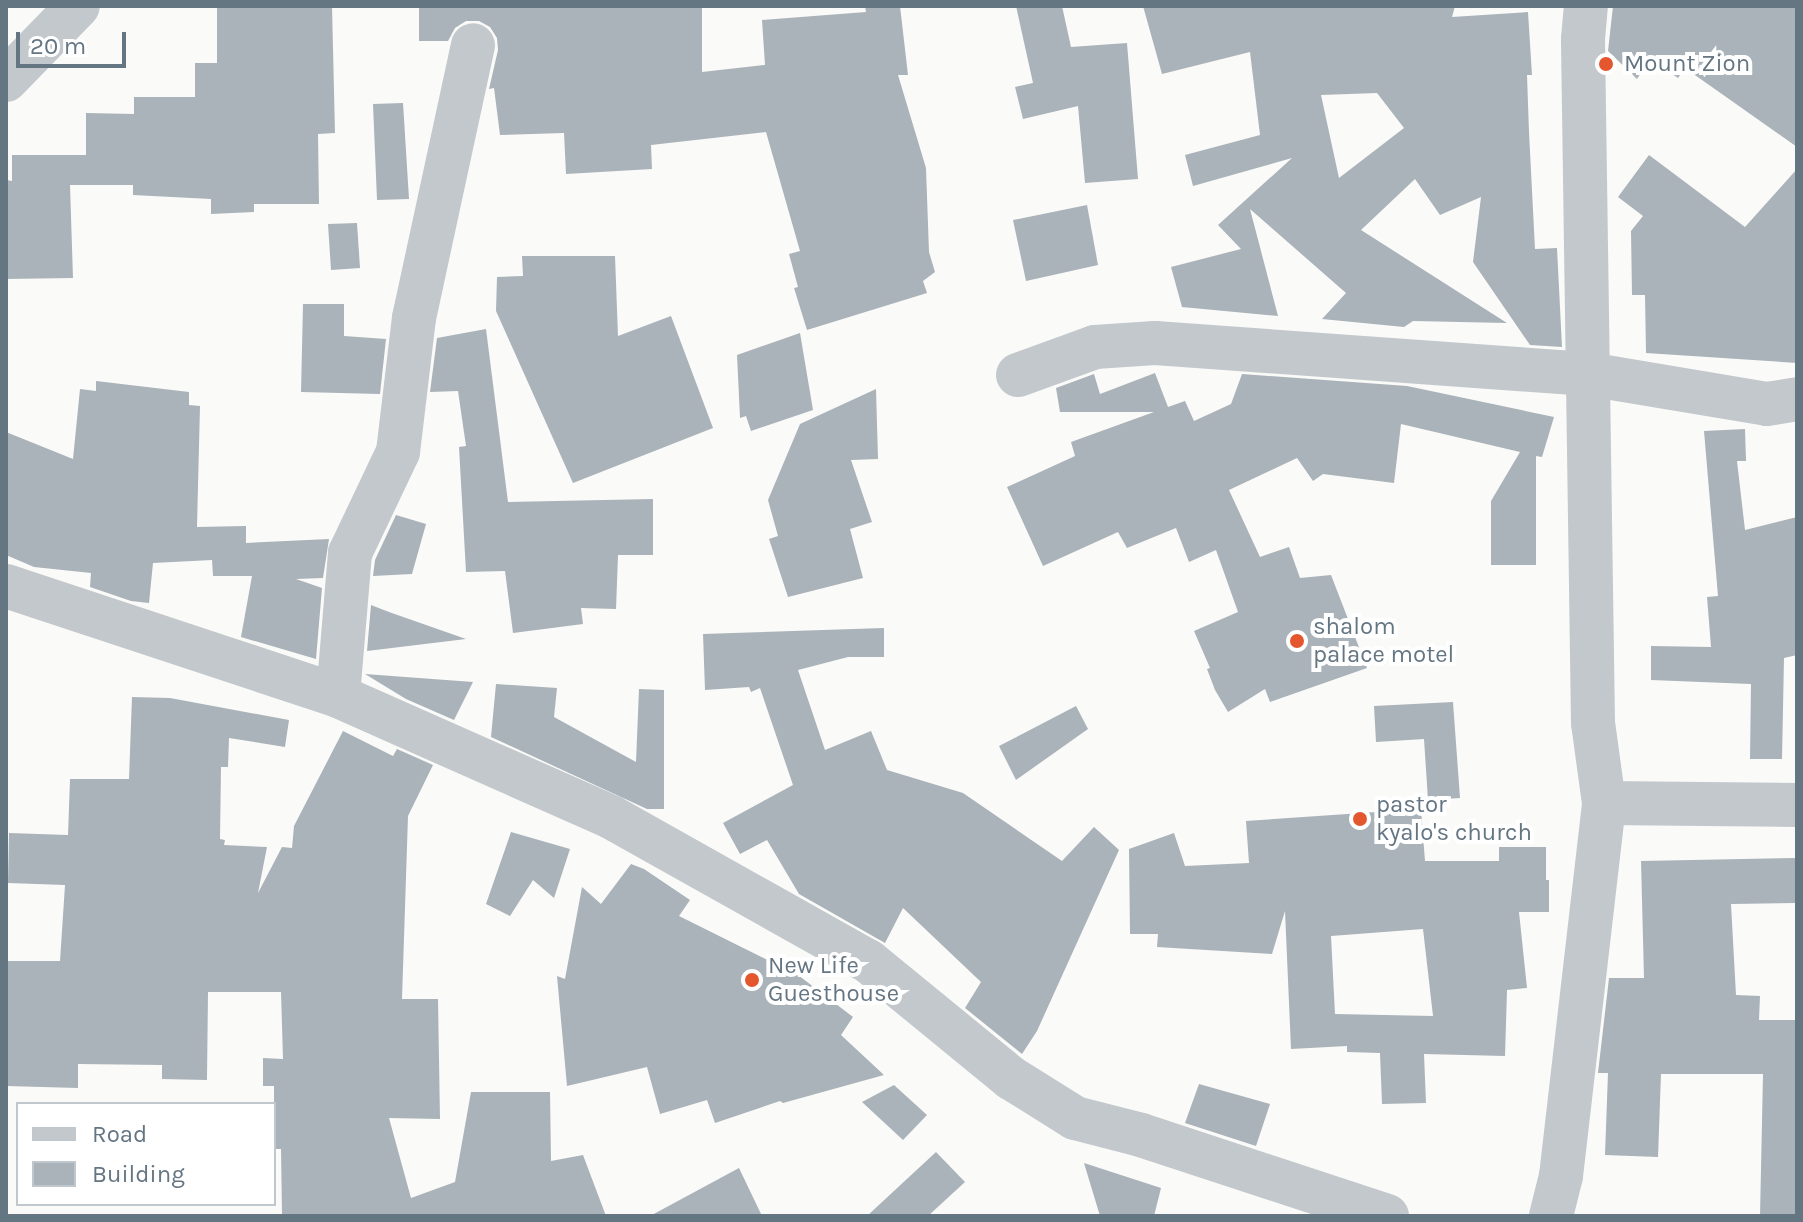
<!DOCTYPE html>
<style>
body{margin:0}
#map{position:relative;width:1803px;height:1222px;overflow:hidden;background:#fafaf8;font-family:Karla,sans-serif}
div>[style]{position:absolute}
[style*='--x']{left:calc(var(--x)*1px);top:calc(var(--y)*1px);width:calc(var(--w)*1px);rotate:calc(var(--a)*1deg)}
.building>*{inset:0;background:#aab3b9}
.minor>*{height:44px;margin:-22px;padding:0 22px;transform-origin:22px;border-radius:22px;background:#c3c8cc}
.dots>*{width:22px;height:22px;translate:-50% -50%;box-sizing:border-box;border:4px solid #fff;border-radius:50%}
span{translate:-50% -50%;white-space:nowrap;text-align:center;line-height:1.15;-webkit-text-stroke:8px #fff;paint-order:stroke}
.poi-label{font-size:24px;color:#657683}
.left{translate:0 -50%;text-align:left}
.frame{position:absolute;inset:0;border:8px solid #657683;pointer-events:none}
.legend{position:absolute;left:16px;top:1102px;width:260px;height:104px;box-sizing:border-box;background:#fff;border:2px solid #c1c8cd;margin:0;padding:10px 14px;list-style:none;font-size:24px;color:#657683}
.legend li{display:flex;align-items:center;gap:16px;height:40px}
.legend b{width:40px;border:2px solid #c1c8cd}
.scale{position:absolute;left:16px;top:32px;width:110px;height:36px;box-sizing:border-box;border:4px solid #657683;border-top:0;padding-left:10px;font-size:24px;line-height:28px;white-space:nowrap;color:#657683;-webkit-text-stroke:6px #fff;paint-order:stroke}
</style>
<div id="map">
<div class="building">
<i style="clip-path:polygon(217px 6px,332px 6px,335px 133px,318px 134px,319px 204px,254px 204px,254px 212px,211px 214px,211px 199px,133px 195px,133px 185px,70px 185px,73px 278px,6px 279px,6px 180px,12px 181px,12px 155px,86px 155px,86px 113px,134px 114px,134px 97px,195px 97px,195px 63px,217px 63px)"></i>
<i style="clip-path:polygon(419px 6px,702px 8px,702px 72px,765px 65px,762px 20px,866px 12px,865px 6px,900px 6px,908px 75px,898px 75px,926px 168px,929px 252px,935px 272px,923px 281px,927px 293px,807px 330px,794px 288px,798px 287px,789px 254px,800px 251px,766px 132px,651px 145px,652px 169px,566px 174px,564px 133px,500px 135px,494px 88px,489px 89px,498px 50px,497px 38px,490px 27px,479px 21px,466px 21px,455px 28px,448px 41px,419px 41px)"></i>
<i style="clip-path:polygon(1016px 6px,1062px 6px,1071px 47px,1127px 43px,1138px 179px,1085px 183px,1078px 106px,1023px 119px,1015px 87px,1033px 83px)"></i>
<i style="clip-path:polygon(evenodd,1143px 6px,1455px 6px,1452px 17px,1528px 12px,1532px 75px,1527px 75px,1529px 132px,1535px 249px,1557px 248px,1562px 347px,1530px 345px,1473px 262px,1481px 197px,1440px 215px,1415px 179px,1361px 230px,1507px 323px,1413px 321px,1404px 327px,1322px 319px,1346px 293px,1250px 209px,1278px 316px,1182px 307px,1171px 267px,1241px 249px,1218px 225px,1292px 158px,1193px 186px,1185px 155px,1260px 135px,1250px 52px,1162px 74px,1143px 6px,1377px 93px,1404px 128px,1339px 178px,1321px 95px,1377px 93px)"></i>
<i style="clip-path:polygon(1613px 6px,1797px 6px,1797px 147px,1685px 68px,1678px 78px,1650px 59px,1637px 79px,1608px 51px)"></i>
<i style="clip-path:polygon(403px 103px,409px 199px,377px 200px,373px 104px)"></i>
<i style="clip-path:polygon(1649px 155px,1745px 227px,1797px 169px,1797px 363px,1646px 353px,1645px 295px,1632px 295px,1631px 231px,1643px 216px,1618px 197px)"></i>
<i style="clip-path:polygon(1087px 205px,1098px 265px,1026px 281px,1013px 220px)"></i>
<i style="clip-path:polygon(357px 223px,360px 268px,331px 270px,328px 224px)"></i>
<i style="clip-path:polygon(522px 256px,615px 256px,618px 336px,671px 316px,713px 428px,573px 483px,496px 311px,497px 277px,523px 276px)"></i>
<i style="clip-path:polygon(303px 304px,344px 304px,344px 336px,386px 339px,380px 394px,301px 392px)"></i>
<i style="clip-path:polygon(486px 329px,508px 502px,653px 499px,653px 555px,618px 555px,616px 609px,581px 608px,583px 624px,513px 633px,505px 571px,466px 572px,459px 447px,466px 446px,458px 391px,430px 392px,437px 338px)"></i>
<i style="clip-path:polygon(800px 333px,813px 410px,751px 431px,746px 416px,740px 418px,737px 355px)"></i>
<i style="clip-path:polygon(1155px 373px,1168px 407px,1185px 401px,1194px 421px,1231px 404px,1242px 374px,1407px 386px,1554px 417px,1542px 457px,1536px 456px,1536px 565px,1491px 565px,1491px 501px,1520px 452px,1401px 424px,1394px 483px,1323px 474px,1313px 481px,1297px 458px,1229px 490px,1260px 557px,1289px 547px,1300px 578px,1331px 575px,1367px 668px,1270px 702px,1265px 689px,1228px 712px,1215px 690px,1207px 669px,1210px 668px,1194px 631px,1238px 612px,1216px 550px,1189px 562px,1176px 528px,1127px 548px,1118px 532px,1043px 566px,1007px 487px,1075px 456px,1071px 442px,1154px 412px,1060px 412px,1056px 388px,1094px 374px,1100px 394px)"></i>
<i style="clip-path:polygon(96px 381px,189px 392px,189px 405px,200px 406px,197px 527px,246px 526px,246px 543px,329px 539px,323px 578px,296px 579px,322px 588px,316px 659px,241px 637px,252px 576px,213px 576px,212px 560px,153px 563px,149px 603px,131px 601px,90px 587px,91px 573px,34px 567px,6px 555px,6px 432px,73px 459px,80px 389px,96px 391px)"></i>
<i style="clip-path:polygon(876px 389px,878px 459px,851px 460px,872px 522px,850px 529px,863px 578px,788px 597px,769px 539px,778px 536px,768px 500px,800px 424px)"></i>
<i style="clip-path:polygon(1745px 429px,1746px 461px,1737px 461px,1745px 530px,1797px 517px,1797px 655px,1784px 658px,1782px 759px,1750px 759px,1751px 684px,1651px 680px,1651px 646px,1711px 647px,1707px 597px,1718px 596px,1704px 431px)"></i>
<i style="clip-path:polygon(396px 515px,426px 524px,412px 574px,373px 576px,375px 560px)"></i>
<i style="clip-path:polygon(371px 605px,389px 612px,466px 639px,367px 651px)"></i>
<i style="clip-path:polygon(884px 628px,884px 657px,848px 657px,798px 670px,825px 750px,871px 731px,887px 770px,963px 793px,1062px 861px,1094px 827px,1119px 850px,1037px 1031px,1022px 1054px,965px 1008px,981px 982px,903px 908px,885px 943px,799px 894px,767px 840px,740px 854px,723px 823px,793px 785px,760px 688px,751px 692px,749px 687px,705px 690px,703px 634px)"></i>
<i style="clip-path:polygon(365px 674px,473px 682px,454px 720px,406px 699px)"></i>
<i style="clip-path:polygon(496px 684px,557px 688px,554px 717px,636px 762px,639px 689px,664px 690px,664px 809px,647px 809px,491px 737px)"></i>
<i style="clip-path:polygon(132px 697px,170px 698px,289px 720px,285px 747px,229px 738px,228px 767px,221px 767px,220px 839px,225px 840px,224px 845px,267px 847px,258px 893px,282px 847px,292px 848px,294px 826px,343px 731px,393px 756px,397px 749px,433px 765px,408px 816px,402px 999px,438px 999px,440px 1119px,389px 1118px,411px 1198px,455px 1182px,471px 1092px,550px 1092px,551px 1161px,583px 1155px,606px 1216px,282px 1216px,281px 1149px,274px 1149px,274px 1086px,263px 1086px,263px 1058px,283px 1059px,281px 992px,208px 992px,207px 1080px,162px 1079px,162px 1065px,78px 1064px,78px 1088px,6px 1086px,6px 961px,60px 961px,65px 885px,8px 883px,9px 833px,68px 835px,70px 779px,129px 779px)"></i>
<i style="clip-path:polygon(1453px 702px,1460px 798px,1428px 800px,1424px 739px,1376px 742px,1374px 706px)"></i>
<i style="clip-path:polygon(1076px 706px,1088px 729px,1016px 780px,999px 746px)"></i>
<i style="clip-path:polygon(evenodd,1421px 809px,1425px 861px,1499px 861px,1499px 847px,1546px 847px,1546px 880px,1549px 880px,1549px 912px,1519px 912px,1527px 988px,1507px 990px,1505px 1056px,1424px 1054px,1426px 1103px,1382px 1104px,1380px 1053px,1347px 1052px,1347px 1046px,1291px 1049px,1285px 911px,1272px 954px,1157px 947px,1158px 934px,1130px 934px,1129px 849px,1174px 833px,1185px 866px,1249px 863px,1246px 821px,1421px 809px,1423px 929px,1433px 1016px,1335px 1014px,1331px 936px,1423px 929px)"></i>
<i style="clip-path:polygon(511px 832px,570px 849px,554px 898px,533px 880px,510px 916px,486px 904px)"></i>
<i style="clip-path:polygon(1797px 858px,1797px 903px,1731px 904px,1736px 995px,1760px 996px,1759px 1020px,1795px 1020px,1797px 1216px,1760px 1216px,1763px 1074px,1661px 1074px,1658px 1157px,1605px 1155px,1608px 1073px,1598px 1073px,1609px 978px,1644px 978px,1641px 861px)"></i>
<i style="clip-path:polygon(631px 864px,644px 869px,690px 900px,679px 916px,798px 975px,853px 1017px,841px 1035px,884px 1075px,783px 1103px,780px 1101px,715px 1123px,707px 1100px,660px 1114px,647px 1067px,567px 1086px,557px 976px,565px 979px,582px 887px,601px 904px)"></i>
<i style="clip-path:polygon(1199px 1084px,1270px 1104px,1256px 1146px,1185px 1123px)"></i>
<i style="clip-path:polygon(894px 1085px,927px 1115px,903px 1140px,862px 1102px)"></i>
<i style="clip-path:polygon(936px 1152px,965px 1182px,928px 1216px,867px 1216px)"></i>
<i style="clip-path:polygon(1084px 1163px,1161px 1188px,1154px 1216px,1100px 1216px)"></i>
<i style="clip-path:polygon(739px 1168px,762px 1216px,650px 1216px)"></i>
</div>
<div class="minor">
<i style="--x:6;--y:80;--w:103;--a:-45.8"></i>
<i style="--x:1018;--y:375;--w:82;--a:-20"></i>
<i style="--x:1095;--y:347;--w:60;--a:-3.8"></i>
<i style="--x:1155;--y:343;--w:434;--a:4.1"></i>
<i style="--x:1588;--y:374;--w:181;--a:9.5"></i>
<i style="--x:1767;--y:404;--w:30;--a:-9"></i>
<i style="--x:6;--y:586;--w:350;--a:18.3"></i>
<i style="--x:338;--y:696;--w:299;--a:23.9"></i>
<i style="--x:611;--y:817;--w:295;--a:29.3"></i>
<i style="--x:868;--y:961;--w:185;--a:39.3"></i>
<i style="--x:1011;--y:1078;--w:75;--a:32"></i>
<i style="--x:1075;--y:1118;--w:68;--a:14.4"></i>
<i style="--x:1141;--y:1135;--w:259;--a:18.2"></i>
<i style="--x:338;--y:696;--w:144;--a:-85.2"></i>
<i style="--x:350;--y:553;--w:112;--a:-64.6"></i>
<i style="--x:398;--y:452;--w:135;--a:-83.2"></i>
<i style="--x:414;--y:318;--w:279;--a:-77.8"></i>
<i style="--x:1604;--y:803;--w:193;--a:0.6"></i>
<i style="--x:1551;--y:1216;--w:41;--a:-76"></i>
<i style="--x:1561;--y:1176;--w:375;--a:-83.4"></i>
<i style="--x:1604;--y:803;--w:81;--a:-97.8"></i>
<i style="--x:1593;--y:723;--w:684;--a:-90.84"></i>
<i style="--x:1583;--y:39;--w:33;--a:-85"></i>
</div>
<div class="dots">
<i style="left:1606px;top:64px;background:#e4572e"></i>
<i style="left:1297px;top:641px;background:#e4572e"></i>
<i style="left:1360px;top:819px;background:#e4572e"></i>
<i style="left:752px;top:980px;background:#e4572e"></i>
</div>
<div class="poi-label">
<span class="left" style="left:1624px;top:64px">Mount Zion</span>
<span class="left" style="left:1313px;top:641px">shalom<br>palace motel</span>
<span class="left" style="left:1376px;top:819px">pastor<br>kyalo's church</span>
<span class="left" style="left:768px;top:980px">New Life<br>Guesthouse</span>
</div>
<div class="frame"></div>
<ul class="legend">
<li><b style="height:10px;background:#c3c8cc"></b>Road</li>
<li><b style="height:22px;background:#aab3b9"></b>Building</li>
</ul>
<div class="scale">20 m</div>
</div>
